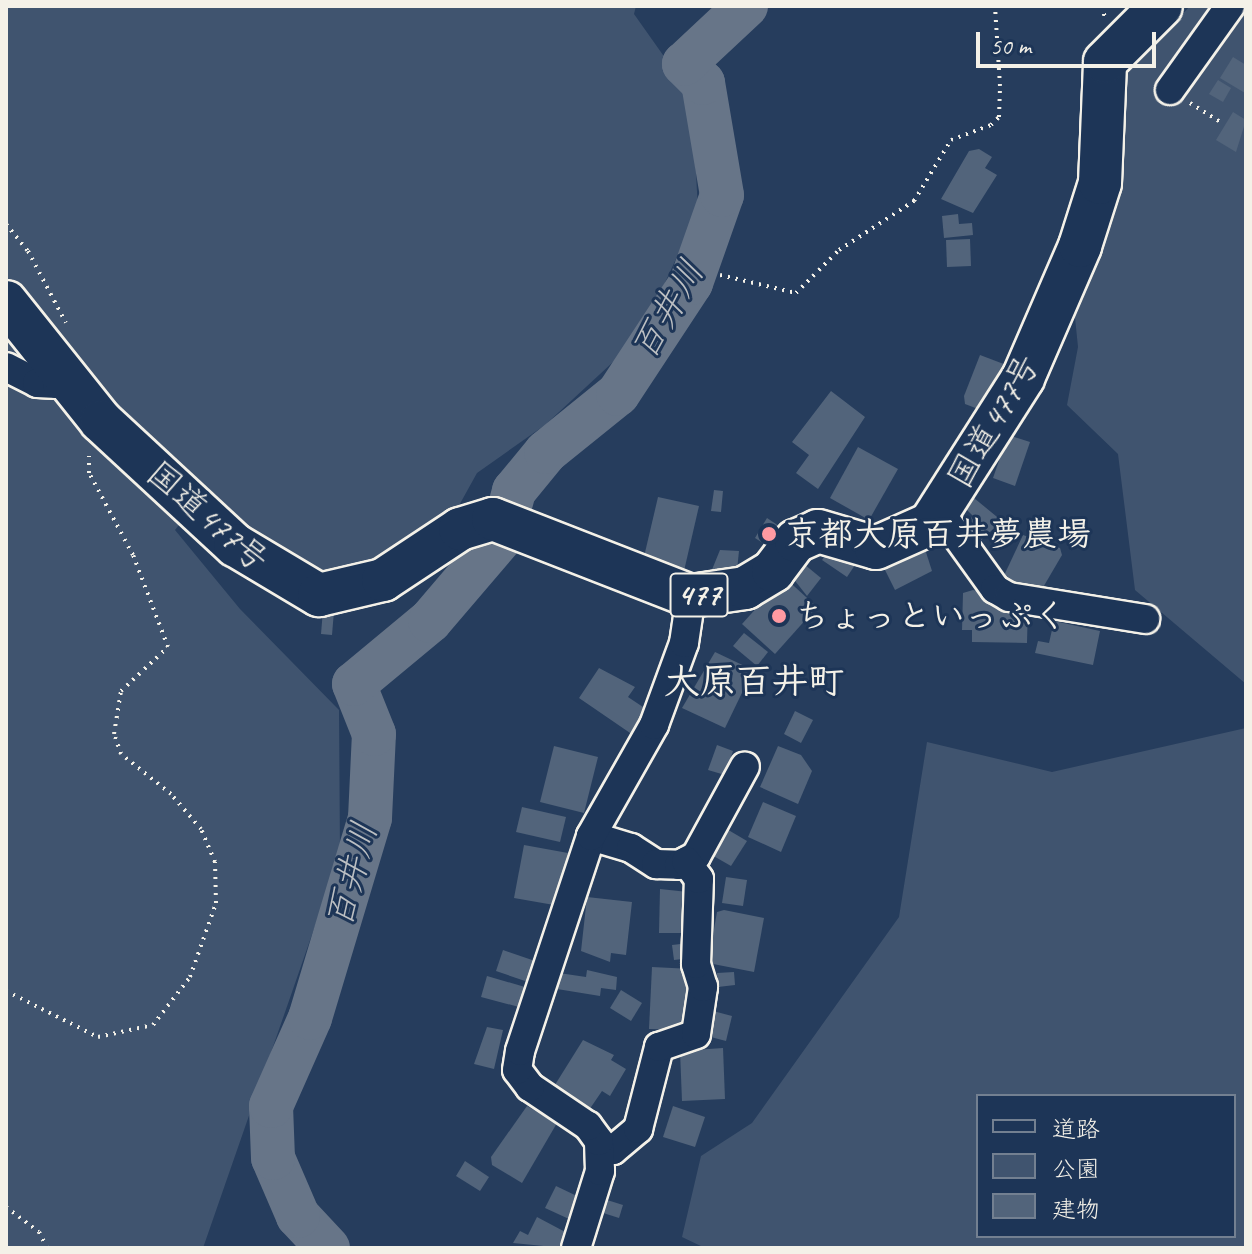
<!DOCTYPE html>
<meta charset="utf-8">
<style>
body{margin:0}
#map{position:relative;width:1252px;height:1254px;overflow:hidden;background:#263d5d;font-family:Caveat,"Klee One",sans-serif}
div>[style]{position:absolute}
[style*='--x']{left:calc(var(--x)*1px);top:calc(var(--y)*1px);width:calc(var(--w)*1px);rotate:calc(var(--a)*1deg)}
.green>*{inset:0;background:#40546f}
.river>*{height:44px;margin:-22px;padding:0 22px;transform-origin:22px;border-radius:22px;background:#677588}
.building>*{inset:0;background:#52647b}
.path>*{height:4px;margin-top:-2px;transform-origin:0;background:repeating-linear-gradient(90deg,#f4f1e8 0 2px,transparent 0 8px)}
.roads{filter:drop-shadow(2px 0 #f4f1e8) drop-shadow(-2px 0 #f4f1e8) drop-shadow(0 2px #f4f1e8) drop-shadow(0 -2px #f4f1e8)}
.minor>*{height:28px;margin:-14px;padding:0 14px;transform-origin:14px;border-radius:14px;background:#1d3557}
.highway>*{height:42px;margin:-21px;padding:0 21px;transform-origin:21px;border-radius:21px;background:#1d3557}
.dots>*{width:22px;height:22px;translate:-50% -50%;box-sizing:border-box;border:4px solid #1d3557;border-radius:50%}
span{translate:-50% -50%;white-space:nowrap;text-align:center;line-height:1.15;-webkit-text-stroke:6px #1d3557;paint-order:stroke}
.shield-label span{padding:2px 6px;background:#1d3557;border:2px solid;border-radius:6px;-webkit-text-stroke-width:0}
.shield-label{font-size:32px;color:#f4f1e8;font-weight:700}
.street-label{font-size:34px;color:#f4f1e8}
.poi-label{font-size:34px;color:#f4f1e8;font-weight:700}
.left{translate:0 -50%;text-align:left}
.water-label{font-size:36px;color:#bcbfc2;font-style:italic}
.neighbourhood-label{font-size:36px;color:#f4f1e8;font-weight:700}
.frame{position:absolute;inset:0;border:8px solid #f4f1e8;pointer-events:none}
.legend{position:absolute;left:976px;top:1094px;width:260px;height:144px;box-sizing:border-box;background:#1d3557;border:2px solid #738091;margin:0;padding:10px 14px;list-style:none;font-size:24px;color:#f4f1e8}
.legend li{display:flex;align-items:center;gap:16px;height:40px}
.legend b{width:40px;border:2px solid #738091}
.scale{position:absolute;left:976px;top:32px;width:180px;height:36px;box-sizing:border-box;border:4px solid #f4f1e8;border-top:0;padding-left:10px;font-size:24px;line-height:28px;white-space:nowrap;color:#f4f1e8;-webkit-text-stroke:6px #1d3557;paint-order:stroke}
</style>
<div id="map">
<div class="green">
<i style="clip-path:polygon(6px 6px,636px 6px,634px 14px,692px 96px,698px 211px,640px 337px,545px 425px,477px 473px,446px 529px,351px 582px,272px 555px,198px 501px,175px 530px,240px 609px,339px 710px,340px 854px,203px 1248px,6px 1248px)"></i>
<i style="clip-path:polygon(1190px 6px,1246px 6px,1246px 684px,1135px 590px,1118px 454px,1067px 405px,1078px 347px,1072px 288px,1123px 164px,1119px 83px)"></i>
<i style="clip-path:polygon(evenodd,1246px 728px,1246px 1248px,705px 1248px,682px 1237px,701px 1156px,752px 1123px,899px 917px,927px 742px,1052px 772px,1246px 728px,978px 1096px,1234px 1096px,1234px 1236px,978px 1236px,978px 1096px)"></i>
</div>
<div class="river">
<i style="--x:510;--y:506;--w:16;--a:-75"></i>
<i style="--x:514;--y:491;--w:50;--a:-50.6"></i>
<i style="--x:546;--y:452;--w:92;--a:-38.9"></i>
<i style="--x:618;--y:394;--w:133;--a:-56.7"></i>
<i style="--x:691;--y:283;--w:93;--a:-70.6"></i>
<i style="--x:722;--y:195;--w:114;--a:-99.6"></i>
<i style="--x:703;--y:83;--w:27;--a:-135"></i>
<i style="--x:684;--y:64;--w:85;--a:-43.1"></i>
<i style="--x:328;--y:1248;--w:44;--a:-133.2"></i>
<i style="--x:298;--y:1216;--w:63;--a:-113.3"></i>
<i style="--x:273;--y:1158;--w:52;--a:-92.2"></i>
<i style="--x:271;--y:1106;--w:96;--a:-66.1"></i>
<i style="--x:310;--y:1018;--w:209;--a:-73.3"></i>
<i style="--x:370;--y:818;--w:84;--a:-87.3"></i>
<i style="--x:374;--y:734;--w:54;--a:-111.8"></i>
<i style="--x:354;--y:684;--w:99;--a:-39.7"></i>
<i style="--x:430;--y:621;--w:109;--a:-49.5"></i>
</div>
<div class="building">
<i style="clip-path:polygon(1233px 57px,1246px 65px,1245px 93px,1220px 78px)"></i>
<i style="clip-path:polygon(1218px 80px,1231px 88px,1223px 102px,1209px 94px)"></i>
<i style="clip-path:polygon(1233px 112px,1246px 120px,1236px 152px,1216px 140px)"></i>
<i style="clip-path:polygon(979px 149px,992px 157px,985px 168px,997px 175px,973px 213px,941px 199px,969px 151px)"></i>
<i style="clip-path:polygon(958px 214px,959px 224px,972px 223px,973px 235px,944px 238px,942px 216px)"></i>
<i style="clip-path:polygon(970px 239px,971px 266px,947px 267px,946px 240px)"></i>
<i style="clip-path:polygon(980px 355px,1009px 366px,986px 412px,965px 404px,964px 396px)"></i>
<i style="clip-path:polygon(831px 391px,865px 417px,818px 489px,796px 473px,809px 455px,792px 442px)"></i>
<i style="clip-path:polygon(1008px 435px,1030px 442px,1015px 486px,993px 478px)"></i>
<i style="clip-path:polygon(858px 447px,898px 469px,869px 520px,830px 498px)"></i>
<i style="clip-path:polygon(714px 490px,723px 491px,721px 512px,711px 511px)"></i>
<i style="clip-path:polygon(658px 497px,699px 506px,684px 571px,643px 561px)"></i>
<i style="clip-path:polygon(974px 498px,1002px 521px,979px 542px,964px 525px,973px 516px,964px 507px)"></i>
<i style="clip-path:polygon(767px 518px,785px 530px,772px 549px,755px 538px)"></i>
<i style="clip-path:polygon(1023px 535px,1060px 548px,1062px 555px,1038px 596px,1000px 584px)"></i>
<i style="clip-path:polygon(833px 545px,857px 562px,847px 577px,822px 560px)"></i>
<i style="clip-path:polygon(924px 546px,932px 571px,895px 590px,883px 566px)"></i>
<i style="clip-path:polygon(720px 550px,739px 551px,736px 580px,709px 577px)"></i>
<i style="clip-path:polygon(799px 560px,821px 578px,807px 596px,788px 572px)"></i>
<i style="clip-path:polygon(784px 577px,817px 607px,775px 654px,742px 624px)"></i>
<i style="clip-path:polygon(973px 590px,1028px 605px,1027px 643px,972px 642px,972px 630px,962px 630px,963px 593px)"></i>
<i style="clip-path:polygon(323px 610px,334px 611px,332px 635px,321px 634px)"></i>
<i style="clip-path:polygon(1054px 621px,1100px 631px,1093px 665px,1035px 653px,1038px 641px,1049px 643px)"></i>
<i style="clip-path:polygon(744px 633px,768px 652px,757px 666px,733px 646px)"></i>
<i style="clip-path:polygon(715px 652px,753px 670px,725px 728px,682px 708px)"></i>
<i style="clip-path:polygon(599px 668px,635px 687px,628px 697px,649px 711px,633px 735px,579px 698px)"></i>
<i style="clip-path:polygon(795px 711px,813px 720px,801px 743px,784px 734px)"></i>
<i style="clip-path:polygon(717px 745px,733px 751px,725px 775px,708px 770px)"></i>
<i style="clip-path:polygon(554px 746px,598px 757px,584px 813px,540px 802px)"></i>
<i style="clip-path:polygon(778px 746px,801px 755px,812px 771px,798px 804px,760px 787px)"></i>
<i style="clip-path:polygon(763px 802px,796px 816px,781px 852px,748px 837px)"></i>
<i style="clip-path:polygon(522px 807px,566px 817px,560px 842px,516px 832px)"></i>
<i style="clip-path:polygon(725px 828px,747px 841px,731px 866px,710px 854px)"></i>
<i style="clip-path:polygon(524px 845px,568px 853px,554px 905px,514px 898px)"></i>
<i style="clip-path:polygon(726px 877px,747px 880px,743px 906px,722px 903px)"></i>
<i style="clip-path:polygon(660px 889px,688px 892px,688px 933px,659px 933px)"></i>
<i style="clip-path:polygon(587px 897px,632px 902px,626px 955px,611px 953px,610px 962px,581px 951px)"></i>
<i style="clip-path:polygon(724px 910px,764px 918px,754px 972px,708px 963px,717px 912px)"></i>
<i style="clip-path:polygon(689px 943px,691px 958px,674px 960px,672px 945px)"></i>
<i style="clip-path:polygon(503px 950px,535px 961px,528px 982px,496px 971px)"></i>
<i style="clip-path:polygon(652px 967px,692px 969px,690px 1030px,649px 1029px)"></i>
<i style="clip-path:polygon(587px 970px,617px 977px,616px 990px,601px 988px,600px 996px,557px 989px,559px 973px,586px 977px)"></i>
<i style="clip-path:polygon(734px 972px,735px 985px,718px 987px,717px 973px)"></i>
<i style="clip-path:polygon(487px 976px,525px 987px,519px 1007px,481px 997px)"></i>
<i style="clip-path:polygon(621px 990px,642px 1003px,631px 1021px,610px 1008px)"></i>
<i style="clip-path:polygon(713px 1011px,732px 1016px,726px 1041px,707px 1036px)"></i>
<i style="clip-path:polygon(487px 1027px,503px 1030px,494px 1069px,474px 1064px)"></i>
<i style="clip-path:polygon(583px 1040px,614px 1055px,611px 1060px,626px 1069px,610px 1096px,602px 1091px,589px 1110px,553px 1088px)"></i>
<i style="clip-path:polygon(723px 1048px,725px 1099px,682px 1101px,680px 1051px)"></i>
<i style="clip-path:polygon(527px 1106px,557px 1123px,522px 1183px,492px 1165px,491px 1157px)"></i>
<i style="clip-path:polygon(673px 1106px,705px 1117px,695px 1147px,663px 1137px)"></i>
<i style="clip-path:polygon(465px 1161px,489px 1177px,480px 1191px,456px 1176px)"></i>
<i style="clip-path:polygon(556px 1186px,579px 1197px,569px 1219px,545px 1208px)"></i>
<i style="clip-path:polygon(604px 1199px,623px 1205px,619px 1218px,600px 1212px)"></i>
<i style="clip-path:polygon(537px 1217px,569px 1234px,564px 1248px,513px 1243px,520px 1231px,528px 1235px)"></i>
</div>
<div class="path">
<i style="--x:1102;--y:6;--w:12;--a:76"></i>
<i style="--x:1190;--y:103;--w:38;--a:32"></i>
<i style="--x:6;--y:224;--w:35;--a:51"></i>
<i style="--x:28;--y:251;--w:81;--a:62.2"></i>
<i style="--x:720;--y:275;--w:78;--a:13.3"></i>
<i style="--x:796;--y:293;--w:61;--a:-45"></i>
<i style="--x:839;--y:250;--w:90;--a:-33.2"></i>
<i style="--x:914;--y:201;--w:71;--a:-58.8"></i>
<i style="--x:951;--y:140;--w:43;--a:-20.6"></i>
<i style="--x:991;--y:125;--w:11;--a:-45"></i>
<i style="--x:999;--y:117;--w:31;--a:-88"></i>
<i style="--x:1000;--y:86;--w:80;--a:-93.6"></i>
<i style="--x:6;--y:991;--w:103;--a:26.6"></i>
<i style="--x:98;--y:1037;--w:56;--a:-12.3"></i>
<i style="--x:153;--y:1025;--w:61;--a:-52.4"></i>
<i style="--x:190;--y:977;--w:78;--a:-70.6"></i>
<i style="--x:216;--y:903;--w:41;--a:-91.4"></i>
<i style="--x:215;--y:862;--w:36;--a:-113"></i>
<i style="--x:201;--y:829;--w:46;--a:-130.6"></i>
<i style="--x:171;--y:794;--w:64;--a:-141.3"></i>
<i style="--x:121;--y:754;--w:21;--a:-109"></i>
<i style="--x:114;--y:734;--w:44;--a:-80.8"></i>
<i style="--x:121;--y:691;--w:64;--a:-43.1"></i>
<i style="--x:168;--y:647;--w:98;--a:-110.8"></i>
<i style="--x:133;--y:555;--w:93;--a:-118.2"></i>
<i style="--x:89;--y:473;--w:17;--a:-90"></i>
<i style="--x:6;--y:1207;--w:41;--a:37.1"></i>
<i style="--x:39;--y:1232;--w:18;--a:63"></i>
</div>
<div class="roads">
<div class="minor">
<i style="--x:1170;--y:90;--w:103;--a:-54.5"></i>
<i style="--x:6;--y:367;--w:35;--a:27"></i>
<i style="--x:37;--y:383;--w:20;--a:3"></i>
<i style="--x:57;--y:384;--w:16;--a:-90"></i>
<i style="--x:939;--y:511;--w:96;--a:54.3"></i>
<i style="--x:995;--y:589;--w:16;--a:30"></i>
<i style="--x:1009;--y:597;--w:138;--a:9.2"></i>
<i style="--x:591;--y:836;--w:42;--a:16.7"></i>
<i style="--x:631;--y:848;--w:30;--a:33"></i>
<i style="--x:656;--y:864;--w:23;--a:2"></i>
<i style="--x:679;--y:865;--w:19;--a:-28"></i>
<i style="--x:696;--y:856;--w:102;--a:-61.4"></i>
<i style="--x:601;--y:1151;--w:12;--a:-5"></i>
<i style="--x:613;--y:1150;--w:33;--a:-40"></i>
<i style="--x:638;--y:1129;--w:85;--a:-75.6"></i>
<i style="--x:659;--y:1047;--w:39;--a:-19"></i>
<i style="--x:696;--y:1034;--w:48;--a:-81.5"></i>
<i style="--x:703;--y:987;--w:24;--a:-107"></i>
<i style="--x:696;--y:964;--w:85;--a:-88"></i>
<i style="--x:699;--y:879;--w:22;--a:-126"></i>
<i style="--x:576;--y:1248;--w:81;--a:-72.7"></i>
<i style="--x:600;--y:1171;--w:30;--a:-92"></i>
<i style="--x:599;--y:1141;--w:19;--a:-126"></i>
<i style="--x:588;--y:1126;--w:70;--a:-146.1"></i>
<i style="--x:530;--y:1087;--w:21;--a:-127"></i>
<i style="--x:517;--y:1070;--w:19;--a:-81"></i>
<i style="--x:520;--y:1051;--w:226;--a:-71.7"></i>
<i style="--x:591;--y:836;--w:128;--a:-60.4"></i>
<i style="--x:654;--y:725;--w:87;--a:-69.9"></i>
<i style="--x:684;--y:643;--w:48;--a:-81.5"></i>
</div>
<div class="highway">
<i style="--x:6;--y:302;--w:152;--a:51.4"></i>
<i style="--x:101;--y:421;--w:183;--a:42.8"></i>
<i style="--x:235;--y:545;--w:98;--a:30.8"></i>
<i style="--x:319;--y:595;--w:66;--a:-13.2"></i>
<i style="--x:383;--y:580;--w:92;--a:-33.5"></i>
<i style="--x:460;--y:529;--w:34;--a:-17"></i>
<i style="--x:493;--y:519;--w:212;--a:21.3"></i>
<i style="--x:691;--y:596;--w:55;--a:-8.4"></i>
<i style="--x:745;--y:588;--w:33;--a:-31"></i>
<i style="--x:773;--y:571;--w:38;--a:-53"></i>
<i style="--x:796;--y:541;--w:24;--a:-24"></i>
<i style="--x:818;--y:531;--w:60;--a:16.3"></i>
<i style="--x:876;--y:548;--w:59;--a:-24"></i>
<i style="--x:930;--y:524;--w:173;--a:-57.5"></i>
<i style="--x:1023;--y:378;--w:144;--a:-66.6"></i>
<i style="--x:1080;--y:246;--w:66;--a:-72.4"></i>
<i style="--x:1100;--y:183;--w:121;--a:-87.6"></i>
<i style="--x:1105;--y:62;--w:79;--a:-45"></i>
</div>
</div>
<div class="dots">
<i style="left:769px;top:534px;background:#ff9aa2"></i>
<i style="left:779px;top:616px;background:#ff9aa2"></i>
</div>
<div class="shield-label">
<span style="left:699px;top:595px">477</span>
</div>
<div class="street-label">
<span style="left:993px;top:421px;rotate:-60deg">国道477号</span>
<span style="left:208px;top:516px;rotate:41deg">国道477号</span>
</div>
<div class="poi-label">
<span class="left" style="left:785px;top:534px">京都大原百井夢農場</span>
<span class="left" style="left:795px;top:616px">ちょっといっぷく</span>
</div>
<div class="water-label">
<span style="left:668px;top:310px;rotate:-60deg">百井川</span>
<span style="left:352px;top:875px;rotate:-75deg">百井川</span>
</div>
<div class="neighbourhood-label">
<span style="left:754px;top:682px">大原百井町</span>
</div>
<div class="frame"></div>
<ul class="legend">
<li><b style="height:10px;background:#1d3557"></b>道路</li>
<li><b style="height:22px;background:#40546f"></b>公園</li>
<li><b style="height:22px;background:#52647b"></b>建物</li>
</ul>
<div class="scale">50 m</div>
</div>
